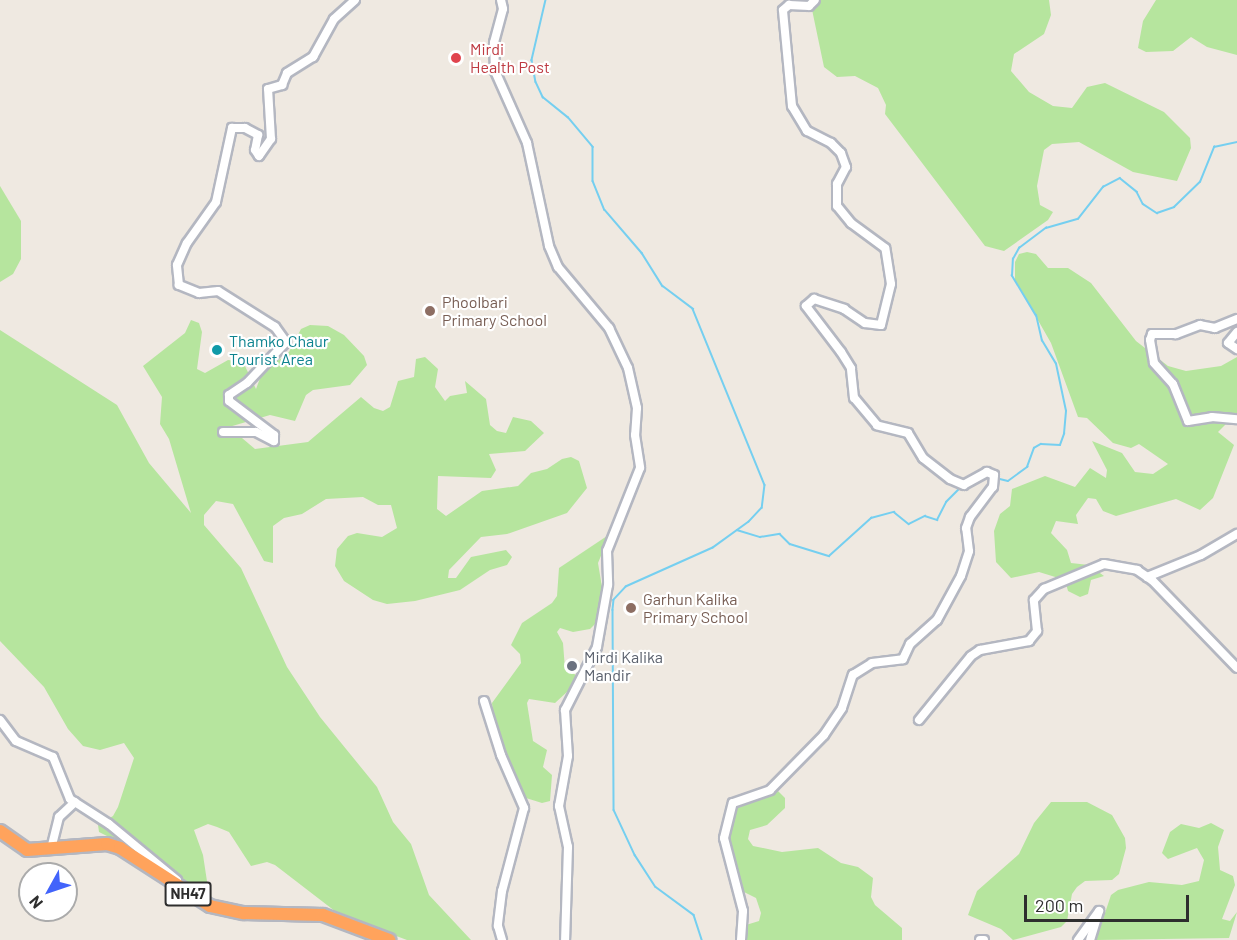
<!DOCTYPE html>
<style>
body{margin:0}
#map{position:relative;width:1237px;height:940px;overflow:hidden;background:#efe9e1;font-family:Barlow,sans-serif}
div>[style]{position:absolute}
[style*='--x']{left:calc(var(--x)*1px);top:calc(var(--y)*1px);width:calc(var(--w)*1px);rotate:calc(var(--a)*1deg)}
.green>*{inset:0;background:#b6e59e}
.stream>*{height:1.5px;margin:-0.75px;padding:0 0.75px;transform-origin:0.75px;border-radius:0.75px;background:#75cff0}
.roads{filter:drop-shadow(2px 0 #b4b7c1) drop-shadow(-2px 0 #b4b7c1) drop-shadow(0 2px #b4b7c1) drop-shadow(0 -2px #b4b7c1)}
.minor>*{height:8px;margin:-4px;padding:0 4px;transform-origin:4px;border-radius:4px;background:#fff}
.highway>*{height:12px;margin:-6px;padding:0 6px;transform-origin:6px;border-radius:6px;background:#ffa35c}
.dots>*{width:16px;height:16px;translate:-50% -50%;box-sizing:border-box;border:3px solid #fff;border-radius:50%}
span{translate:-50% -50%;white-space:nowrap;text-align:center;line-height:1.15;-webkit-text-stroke:4.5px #fff;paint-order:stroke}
.shield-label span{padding:2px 4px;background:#fff;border:2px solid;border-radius:4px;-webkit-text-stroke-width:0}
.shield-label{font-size:15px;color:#2e2e2e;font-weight:700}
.health-label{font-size:16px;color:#be3a42}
.left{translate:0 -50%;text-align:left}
.education-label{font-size:16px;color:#785e54}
.culture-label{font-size:16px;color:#0d838f}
.worship-label{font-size:16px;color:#5b616d}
.north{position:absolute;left:18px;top:862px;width:60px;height:60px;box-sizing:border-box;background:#fff;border:2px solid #ababab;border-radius:50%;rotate:230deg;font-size:16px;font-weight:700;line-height:24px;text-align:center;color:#2e2e2e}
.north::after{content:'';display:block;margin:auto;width:21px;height:27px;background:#4264fb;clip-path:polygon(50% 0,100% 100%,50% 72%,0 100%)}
.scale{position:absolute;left:1024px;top:895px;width:165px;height:27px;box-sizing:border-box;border:3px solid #2e2e2e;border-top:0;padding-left:8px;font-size:18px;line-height:21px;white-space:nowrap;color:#2e2e2e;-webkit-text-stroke:4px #fff;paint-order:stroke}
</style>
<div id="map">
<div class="green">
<i style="clip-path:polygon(810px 0,1049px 0,1051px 15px,1044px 34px,1014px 54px,1011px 71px,1029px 92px,1053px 106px,1072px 108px,1087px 87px,1105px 83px,1164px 112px,1190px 138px,1191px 148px,1177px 181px,1133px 172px,1079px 142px,1052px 144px,1044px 150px,1037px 186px,1040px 205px,1053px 212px,1048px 220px,1004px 251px,985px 246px,885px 114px,886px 105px,878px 88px,855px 76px,837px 77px,824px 67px)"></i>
<i style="clip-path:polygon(1156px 0,1237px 0,1237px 55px,1207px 47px,1191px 37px,1173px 51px,1146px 52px,1138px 48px,1143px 21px)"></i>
<i style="clip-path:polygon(0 186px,21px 221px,21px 259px,13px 274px,0 282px)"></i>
<i style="clip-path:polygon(1027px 252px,1036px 254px,1048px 268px,1068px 268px,1091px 283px,1136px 341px,1168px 366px,1186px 371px,1221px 366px,1237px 357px,1237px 413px,1218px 432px,1234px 445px,1213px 498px,1200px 510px,1176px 499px,1116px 516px,1103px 511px,1096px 499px,1088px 498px,1076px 515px,1078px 524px,1056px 521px,1051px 533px,1067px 550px,1071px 563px,1089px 565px,1104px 576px,1091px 580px,1088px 594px,1080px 597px,1068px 591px,1065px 580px,1039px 572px,1011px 578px,996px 562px,994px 531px,1000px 514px,1010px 506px,1012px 489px,1045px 476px,1075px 487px,1090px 468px,1106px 478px,1107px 470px,1092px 441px,1122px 453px,1135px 472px,1153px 474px,1168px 464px,1139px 444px,1131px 448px,1113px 443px,1087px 418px,1078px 417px,1051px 343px,1015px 280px,1015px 262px,1019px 254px)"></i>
<i style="clip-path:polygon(191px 320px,199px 323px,202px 332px,197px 369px,205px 373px,228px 360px,237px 361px,245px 366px,256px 389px,262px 373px,289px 352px,301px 329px,310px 325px,328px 326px,344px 335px,364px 356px,367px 365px,350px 385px,313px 390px,306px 395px,295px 421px,270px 415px,229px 427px,255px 449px,308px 442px,361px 397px,374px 408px,383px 411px,390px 407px,398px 381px,414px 377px,416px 359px,425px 357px,438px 369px,435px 387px,445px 401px,450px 396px,467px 393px,465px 381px,486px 399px,490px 425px,497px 431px,506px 433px,513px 417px,531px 421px,544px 433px,525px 451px,489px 454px,496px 470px,491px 478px,438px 476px,437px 509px,446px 516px,482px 491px,518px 486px,531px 473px,547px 469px,562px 459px,571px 457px,579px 461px,587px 488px,567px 513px,507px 534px,481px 537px,449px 570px,448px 578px,456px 578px,471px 557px,506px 550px,512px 557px,507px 565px,490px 570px,460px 590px,415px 601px,387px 604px,373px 600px,344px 581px,335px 566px,337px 549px,348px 536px,357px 533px,382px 537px,397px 528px,391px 505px,378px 505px,363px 497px,326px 499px,302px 514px,284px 518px,273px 526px,273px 563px,264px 561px,233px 504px,216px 501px,204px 515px,204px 525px,241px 568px,287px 667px,320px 717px,377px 787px,393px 822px,411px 844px,429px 895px,471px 940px,407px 940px,340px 915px,275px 865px,267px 862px,251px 866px,229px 832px,217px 827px,208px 824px,194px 830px,203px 855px,210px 901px,135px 850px,99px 832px,98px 825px,113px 816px,118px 807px,134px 758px,124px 743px,100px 750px,83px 746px,68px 729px,44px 687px,0 641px,0 330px,117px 405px,149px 463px,191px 513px,169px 439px,160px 424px,162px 397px,143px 366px,185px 333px)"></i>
<i style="clip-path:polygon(610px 534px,598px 563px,603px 593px,596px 623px,590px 629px,573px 632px,560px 628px,557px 632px,563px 643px,565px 669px,576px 675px,568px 691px,555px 703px,529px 699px,527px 703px,533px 741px,547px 750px,543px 767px,552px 775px,550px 801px,542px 803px,526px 798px,494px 725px,492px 703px,521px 663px,520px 654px,511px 645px,522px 623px,552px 603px,557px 596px,559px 568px)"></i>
<i style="clip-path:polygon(777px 790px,785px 798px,785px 808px,767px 825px,750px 830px,748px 839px,753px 846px,782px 852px,818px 848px,841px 863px,858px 867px,873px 878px,871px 897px,875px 905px,902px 928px,902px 940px,743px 940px,746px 925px,759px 921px,761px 913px,756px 898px,742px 891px,735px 878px,727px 835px,739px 803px,766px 797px)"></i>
<i style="clip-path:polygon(1051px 802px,1087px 802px,1112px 815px,1125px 838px,1126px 848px,1119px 874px,1112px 880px,1085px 881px,1077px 887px,1072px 894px,1067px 921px,1061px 927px,1013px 940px,1001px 929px,968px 915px,977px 891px,1019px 854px,1034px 823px)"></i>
<i style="clip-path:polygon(1211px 823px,1224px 830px,1218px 847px,1220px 870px,1233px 876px,1235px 885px,1222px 919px,1230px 921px,1237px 912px,1229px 938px,1096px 940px,1111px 895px,1118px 890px,1149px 882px,1182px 885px,1199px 881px,1204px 860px,1197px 848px,1168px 859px,1162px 853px,1170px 832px,1181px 824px,1199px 828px)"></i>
</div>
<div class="stream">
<i style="--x:546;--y:0;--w:62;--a:103.1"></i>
<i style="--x:532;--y:60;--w:22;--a:80"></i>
<i style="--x:536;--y:82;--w:17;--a:65"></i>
<i style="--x:543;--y:97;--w:32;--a:39"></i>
<i style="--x:568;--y:117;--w:39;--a:50"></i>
<i style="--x:593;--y:147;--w:34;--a:90"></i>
<i style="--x:593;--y:181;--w:31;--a:68"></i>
<i style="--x:605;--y:210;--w:57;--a:49.3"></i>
<i style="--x:642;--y:253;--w:39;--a:58"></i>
<i style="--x:663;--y:286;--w:38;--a:37"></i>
<i style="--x:693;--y:309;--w:190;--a:67.8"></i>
<i style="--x:765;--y:485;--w:23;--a:97"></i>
<i style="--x:762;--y:508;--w:19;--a:133"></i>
<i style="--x:749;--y:522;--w:44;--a:144.2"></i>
<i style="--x:713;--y:548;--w:95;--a:155.9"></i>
<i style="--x:626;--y:587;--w:18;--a:133"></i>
<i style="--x:614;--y:600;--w:10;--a:96"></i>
<i style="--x:613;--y:610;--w:200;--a:89.7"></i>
<i style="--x:614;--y:810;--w:50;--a:65"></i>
<i style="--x:635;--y:855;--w:38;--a:57"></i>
<i style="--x:656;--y:887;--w:47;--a:36.4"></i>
<i style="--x:694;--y:915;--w:26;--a:72"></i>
<i style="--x:996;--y:478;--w:12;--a:14"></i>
<i style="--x:1008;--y:481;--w:24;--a:-36"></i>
<i style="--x:1027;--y:467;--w:20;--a:-70"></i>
<i style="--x:1034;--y:448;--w:8;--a:-30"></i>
<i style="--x:1041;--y:444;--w:19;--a:3"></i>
<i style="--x:1060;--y:445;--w:12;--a:-70"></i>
<i style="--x:1064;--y:434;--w:23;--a:-85"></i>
<i style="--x:1066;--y:411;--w:48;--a:-102"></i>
<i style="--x:1056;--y:364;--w:27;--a:-121"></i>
<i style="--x:1042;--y:341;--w:26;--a:-103"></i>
<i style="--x:1036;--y:316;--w:47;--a:-121"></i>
<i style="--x:1012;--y:276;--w:17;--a:-87"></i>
<i style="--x:1013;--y:259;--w:13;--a:-61"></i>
<i style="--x:1019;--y:248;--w:34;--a:-37"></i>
<i style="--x:1046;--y:228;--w:33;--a:-16"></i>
<i style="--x:1078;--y:219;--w:41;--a:-52"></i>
<i style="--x:1103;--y:187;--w:19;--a:-28"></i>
<i style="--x:1120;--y:178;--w:22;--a:39"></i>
<i style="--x:1137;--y:192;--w:13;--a:63"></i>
<i style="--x:1143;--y:204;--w:17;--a:33"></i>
<i style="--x:1157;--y:213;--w:18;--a:-19"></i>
<i style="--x:1174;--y:207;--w:36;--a:-44"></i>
<i style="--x:1200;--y:182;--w:38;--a:-68"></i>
<i style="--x:1214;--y:147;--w:24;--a:-12"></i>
<i style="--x:737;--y:530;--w:24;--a:17"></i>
<i style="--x:760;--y:537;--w:20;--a:-9"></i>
<i style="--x:780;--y:534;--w:14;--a:45"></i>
<i style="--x:790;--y:544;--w:41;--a:17.1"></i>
<i style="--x:829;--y:556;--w:57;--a:-42.1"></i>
<i style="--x:871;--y:518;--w:24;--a:-15"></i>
<i style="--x:894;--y:512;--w:19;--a:39"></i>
<i style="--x:909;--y:524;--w:18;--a:-27"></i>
<i style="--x:925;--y:516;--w:13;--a:18"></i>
<i style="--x:937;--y:520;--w:20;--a:-63"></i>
<i style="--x:946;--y:502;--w:21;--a:-45"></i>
</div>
<div class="roads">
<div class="minor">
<i style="--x:501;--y:0;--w:9;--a:77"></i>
<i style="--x:503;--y:9;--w:35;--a:105"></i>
<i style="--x:494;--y:43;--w:28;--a:88"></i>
<i style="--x:495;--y:71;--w:79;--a:66"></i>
<i style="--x:527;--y:143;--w:105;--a:77.9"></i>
<i style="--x:549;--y:246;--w:23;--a:67"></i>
<i style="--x:558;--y:267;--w:80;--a:50.1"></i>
<i style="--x:609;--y:328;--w:44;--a:64.6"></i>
<i style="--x:628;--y:368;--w:41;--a:77.3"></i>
<i style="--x:637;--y:408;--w:27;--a:94"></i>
<i style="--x:635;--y:435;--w:33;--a:81"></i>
<i style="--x:640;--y:468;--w:89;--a:111.7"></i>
<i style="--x:607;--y:551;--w:34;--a:88"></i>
<i style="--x:608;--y:585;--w:63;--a:100.1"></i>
<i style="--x:597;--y:647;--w:71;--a:116.9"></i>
<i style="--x:565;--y:710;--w:46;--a:86.3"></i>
<i style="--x:568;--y:756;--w:51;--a:100.2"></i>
<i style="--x:559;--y:806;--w:42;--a:77.6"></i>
<i style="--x:568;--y:847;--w:93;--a:91.8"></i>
<i style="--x:1237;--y:319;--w:24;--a:158"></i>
<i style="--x:1215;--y:328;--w:15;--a:-169"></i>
<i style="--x:1200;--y:325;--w:26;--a:159"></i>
<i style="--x:1176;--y:334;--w:24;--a:180"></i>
<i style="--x:1152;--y:334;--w:6;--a:108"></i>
<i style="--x:1150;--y:340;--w:23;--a:80"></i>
<i style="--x:1154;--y:363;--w:28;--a:48"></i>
<i style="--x:1173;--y:384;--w:40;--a:68"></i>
<i style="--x:1188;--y:421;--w:24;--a:-9"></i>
<i style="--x:1212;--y:417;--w:25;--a:5"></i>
<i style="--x:1237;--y:332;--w:14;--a:129"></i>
<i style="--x:1228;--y:343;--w:11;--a:34"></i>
<i style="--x:223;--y:432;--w:33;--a:0"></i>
<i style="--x:256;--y:432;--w:20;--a:27"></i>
<i style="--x:274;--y:441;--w:6;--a:-90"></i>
<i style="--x:274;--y:435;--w:56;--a:-142.9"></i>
<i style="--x:229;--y:401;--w:6;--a:-90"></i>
<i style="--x:229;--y:395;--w:22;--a:-34"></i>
<i style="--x:247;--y:383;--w:57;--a:-46.4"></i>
<i style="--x:286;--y:342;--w:19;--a:-126"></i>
<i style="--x:275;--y:327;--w:67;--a:-147.7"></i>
<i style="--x:218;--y:291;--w:19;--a:174"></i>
<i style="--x:199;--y:293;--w:22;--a:-158"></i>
<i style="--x:179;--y:285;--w:20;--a:-96"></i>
<i style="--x:177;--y:265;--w:24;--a:-66"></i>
<i style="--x:187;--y:243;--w:50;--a:-54.7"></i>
<i style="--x:216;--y:202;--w:76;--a:-77.8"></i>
<i style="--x:232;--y:128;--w:13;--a:0"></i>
<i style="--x:245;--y:128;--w:15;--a:28"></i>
<i style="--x:258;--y:135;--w:15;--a:101"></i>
<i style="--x:255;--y:150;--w:7;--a:56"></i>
<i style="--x:259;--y:156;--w:21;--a:-55"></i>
<i style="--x:271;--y:139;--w:50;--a:-93.4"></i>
<i style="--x:268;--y:89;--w:15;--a:-16"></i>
<i style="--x:282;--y:85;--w:13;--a:-67"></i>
<i style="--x:287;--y:73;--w:31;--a:-32"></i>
<i style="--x:313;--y:57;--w:43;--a:-61.1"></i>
<i style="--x:334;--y:19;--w:28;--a:-42"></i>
<i style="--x:1147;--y:577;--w:58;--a:-22.2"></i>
<i style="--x:1201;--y:555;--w:42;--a:-30.3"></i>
<i style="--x:484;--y:701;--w:57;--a:72.5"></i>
<i style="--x:501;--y:755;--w:58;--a:66.5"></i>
<i style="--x:524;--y:808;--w:86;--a:104.8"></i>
<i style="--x:502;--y:891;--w:35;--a:97"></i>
<i style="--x:498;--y:926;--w:15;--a:74"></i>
<i style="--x:0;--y:720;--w:26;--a:53"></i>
<i style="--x:16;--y:741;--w:40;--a:23.4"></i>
<i style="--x:53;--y:757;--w:45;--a:68"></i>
<i style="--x:70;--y:799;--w:46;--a:32.7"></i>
<i style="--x:109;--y:824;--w:88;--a:39.5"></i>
<i style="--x:919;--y:720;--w:82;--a:-50.9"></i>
<i style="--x:971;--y:656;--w:11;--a:-34"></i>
<i style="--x:980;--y:650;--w:50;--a:-10.4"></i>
<i style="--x:1029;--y:641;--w:13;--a:-51"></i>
<i style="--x:1037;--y:631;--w:31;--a:-96"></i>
<i style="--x:1034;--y:600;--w:15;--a:-48"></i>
<i style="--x:1044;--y:589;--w:65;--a:-22.6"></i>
<i style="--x:1104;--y:564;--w:34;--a:10"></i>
<i style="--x:1137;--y:570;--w:18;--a:34"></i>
<i style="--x:1152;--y:580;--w:122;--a:46"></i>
<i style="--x:51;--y:849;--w:33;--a:-76"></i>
<i style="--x:59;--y:817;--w:22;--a:-43"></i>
<i style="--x:741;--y:940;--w:29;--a:-86"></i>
<i style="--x:743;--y:911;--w:75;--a:-104.6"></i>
<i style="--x:724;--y:838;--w:36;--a:-76"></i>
<i style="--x:733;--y:803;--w:39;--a:-19"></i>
<i style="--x:770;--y:790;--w:77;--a:-45.5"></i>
<i style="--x:824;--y:735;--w:32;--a:-56"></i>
<i style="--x:842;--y:708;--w:35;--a:-72"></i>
<i style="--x:853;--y:675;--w:22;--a:-32"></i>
<i style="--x:872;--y:663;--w:31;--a:-7"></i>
<i style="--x:903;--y:659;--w:17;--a:-65"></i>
<i style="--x:910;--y:644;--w:36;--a:-42"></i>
<i style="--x:937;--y:620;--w:50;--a:-61.4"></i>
<i style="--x:961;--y:576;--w:26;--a:-72"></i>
<i style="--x:969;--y:551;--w:23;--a:-97"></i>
<i style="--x:966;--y:528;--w:12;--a:-70"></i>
<i style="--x:970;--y:517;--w:38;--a:-53"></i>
<i style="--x:993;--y:487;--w:12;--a:-85"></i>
<i style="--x:994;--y:475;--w:8;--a:-157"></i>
<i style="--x:987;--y:472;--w:26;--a:151"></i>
<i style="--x:964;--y:485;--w:15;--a:-157"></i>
<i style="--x:950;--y:479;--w:34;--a:-142"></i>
<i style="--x:923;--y:458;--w:29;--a:-121"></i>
<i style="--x:908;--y:433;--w:32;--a:-166"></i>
<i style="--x:877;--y:425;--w:35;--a:-130"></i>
<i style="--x:854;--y:398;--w:30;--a:-96"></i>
<i style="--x:851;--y:368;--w:19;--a:-122"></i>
<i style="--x:841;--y:352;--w:58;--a:-127.3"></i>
<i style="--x:806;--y:306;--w:11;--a:-41"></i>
<i style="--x:814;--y:299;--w:32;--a:18"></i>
<i style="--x:844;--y:309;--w:25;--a:34"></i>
<i style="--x:865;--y:323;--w:16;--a:7"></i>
<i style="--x:881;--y:325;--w:42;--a:-76.3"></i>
<i style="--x:891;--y:284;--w:36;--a:-99"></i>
<i style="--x:885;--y:248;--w:42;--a:-143.7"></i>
<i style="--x:851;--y:223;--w:22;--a:-129"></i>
<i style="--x:837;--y:206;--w:22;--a:-90"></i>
<i style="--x:837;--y:184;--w:19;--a:-62"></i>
<i style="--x:846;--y:167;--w:15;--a:-110"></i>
<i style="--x:841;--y:153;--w:14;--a:-135"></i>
<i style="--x:831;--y:143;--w:27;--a:-153"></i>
<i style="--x:807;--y:131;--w:29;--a:-121"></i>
<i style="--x:792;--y:106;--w:96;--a:-95.4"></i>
<i style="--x:783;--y:10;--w:8;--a:-40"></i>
<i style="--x:789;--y:5;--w:20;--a:3"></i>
<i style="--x:809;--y:6;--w:8;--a:-45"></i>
<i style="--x:980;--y:940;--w:4;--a:0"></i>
<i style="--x:1078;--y:940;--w:36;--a:-54"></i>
<i style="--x:1099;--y:911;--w:30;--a:107"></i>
</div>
<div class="highway">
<i style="--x:0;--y:831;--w:33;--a:35"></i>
<i style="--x:27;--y:850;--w:80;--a:-4.3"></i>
<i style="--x:107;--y:844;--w:14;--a:17"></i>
<i style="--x:120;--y:848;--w:107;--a:32.8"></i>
<i style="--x:210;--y:906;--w:35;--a:12"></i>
<i style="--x:244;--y:913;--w:79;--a:1.5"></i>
<i style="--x:323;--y:915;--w:71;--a:20.7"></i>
</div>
</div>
<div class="dots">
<i style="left:456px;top:58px;background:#e0444e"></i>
<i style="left:430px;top:311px;background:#8d6e63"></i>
<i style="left:217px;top:350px;background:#0f9aa8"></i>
<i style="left:631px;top:608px;background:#8d6e63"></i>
<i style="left:572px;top:666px;background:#6b7280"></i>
</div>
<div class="shield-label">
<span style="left:188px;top:894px">NH47</span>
</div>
<div class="health-label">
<span class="left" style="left:470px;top:58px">Mirdi<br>Health Post</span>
</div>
<div class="education-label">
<span class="left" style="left:442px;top:311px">Phoolbari<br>Primary School</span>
<span class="left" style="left:643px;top:608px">Garhun Kalika<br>Primary School</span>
</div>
<div class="culture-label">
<span class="left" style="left:229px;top:350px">Thamko Chaur<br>Tourist Area</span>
</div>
<div class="worship-label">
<span class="left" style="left:584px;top:666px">Mirdi Kalika<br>Mandir</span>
</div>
<div class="north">N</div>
<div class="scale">200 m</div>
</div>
